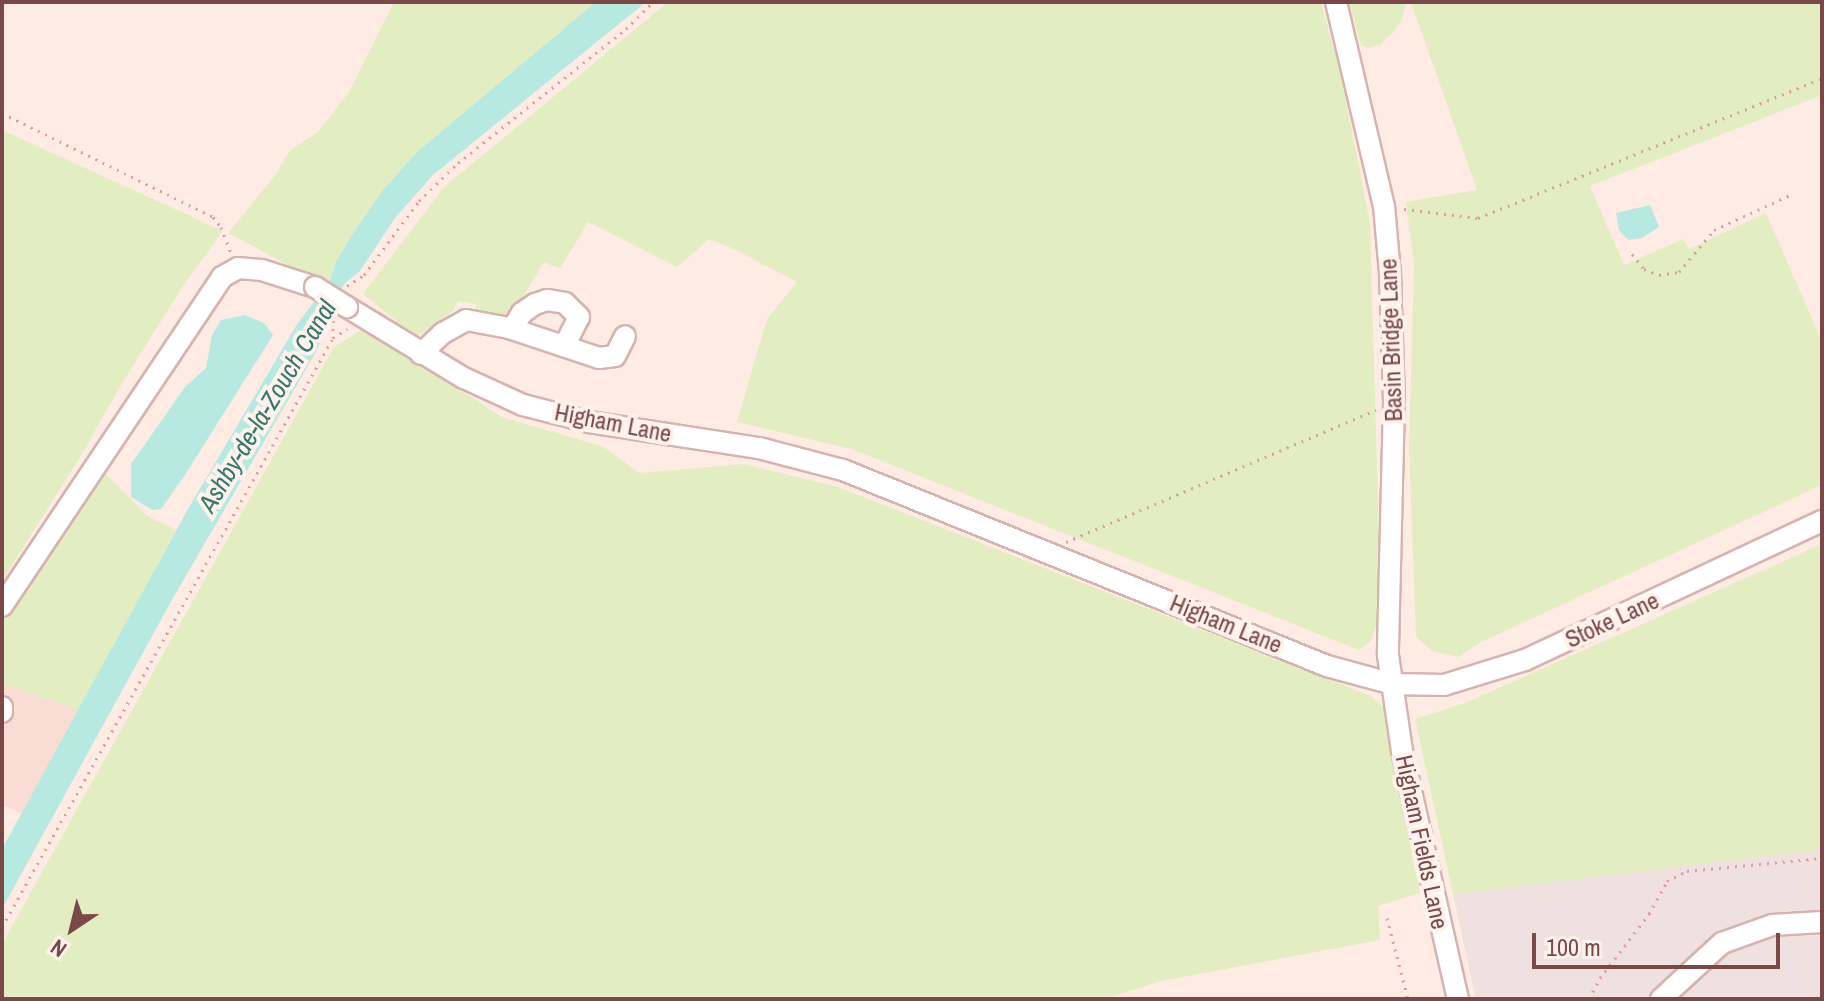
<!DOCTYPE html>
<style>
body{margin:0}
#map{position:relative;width:1824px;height:1001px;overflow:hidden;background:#feebe4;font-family:"Archivo Narrow",sans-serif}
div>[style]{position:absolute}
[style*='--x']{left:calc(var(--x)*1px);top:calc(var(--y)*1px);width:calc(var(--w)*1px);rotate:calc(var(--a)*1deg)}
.residential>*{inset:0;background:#f9ddd4}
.industrial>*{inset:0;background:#eee1df}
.green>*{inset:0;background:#e2eec1}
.water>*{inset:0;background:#b6eae0}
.path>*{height:3px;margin-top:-1.5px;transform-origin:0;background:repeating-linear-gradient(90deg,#dc9f9b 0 2px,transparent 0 8px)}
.roads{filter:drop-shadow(2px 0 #d6b3ae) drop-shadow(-2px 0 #d6b3ae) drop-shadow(0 2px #d6b3ae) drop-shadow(0 -2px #d6b3ae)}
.minor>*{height:20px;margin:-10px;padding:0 10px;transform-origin:10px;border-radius:10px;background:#fff}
.bridges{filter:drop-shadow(2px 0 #d6b3ae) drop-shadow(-2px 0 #d6b3ae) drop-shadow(0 2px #d6b3ae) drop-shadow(0 -2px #d6b3ae)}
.minor-bridge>*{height:20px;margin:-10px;padding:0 10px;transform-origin:10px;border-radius:10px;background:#fff}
span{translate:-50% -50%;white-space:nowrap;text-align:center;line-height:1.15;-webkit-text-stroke:8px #fff1ec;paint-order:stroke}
.street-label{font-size:24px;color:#7a4846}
.water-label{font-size:26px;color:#35796e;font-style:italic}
.frame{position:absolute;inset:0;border:4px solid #7a4846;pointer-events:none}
.north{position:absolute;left:32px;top:889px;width:80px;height:80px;-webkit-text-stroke:6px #fff1ec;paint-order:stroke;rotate:215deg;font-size:22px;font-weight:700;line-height:32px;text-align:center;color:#7a4846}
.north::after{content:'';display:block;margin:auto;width:28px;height:36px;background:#7a4846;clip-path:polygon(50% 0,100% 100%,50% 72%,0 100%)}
.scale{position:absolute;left:1532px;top:933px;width:248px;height:36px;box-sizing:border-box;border:4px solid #7a4846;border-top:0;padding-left:10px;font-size:24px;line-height:28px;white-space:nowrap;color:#7a4846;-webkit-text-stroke:6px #fff1ec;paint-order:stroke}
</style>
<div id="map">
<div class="residential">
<i style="clip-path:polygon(2px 684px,79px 710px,23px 814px,2px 805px)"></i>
</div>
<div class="industrial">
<i style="clip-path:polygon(1822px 849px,1822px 999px,1476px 999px,1453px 894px)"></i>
</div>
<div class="green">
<i style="clip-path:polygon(394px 2px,596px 2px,418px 151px,383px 190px,351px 236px,336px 262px,331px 278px,321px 283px,228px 233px,273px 178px,290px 150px,319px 131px,349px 92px)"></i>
<i style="clip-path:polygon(668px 2px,1321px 2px,1340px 71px,1370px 223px,1381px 612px,1371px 641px,1359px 650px,851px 449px,737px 422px,767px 319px,797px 282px,734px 249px,709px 239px,677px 267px,588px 222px,560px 269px,544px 262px,513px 313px,497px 319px,474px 314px,477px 304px,458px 301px,452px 312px,416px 337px,363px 294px,444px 187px)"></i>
<i style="clip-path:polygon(1349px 2px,1406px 2px,1402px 19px,1393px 33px,1380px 45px,1368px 48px,1361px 45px)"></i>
<i style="clip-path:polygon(1411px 2px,1822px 2px,1822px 95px,1590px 186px,1624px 265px,1683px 239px,1689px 249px,1766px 213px,1822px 342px,1822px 485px,1481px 642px,1458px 657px,1432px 651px,1416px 637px,1409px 448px,1414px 265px,1406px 202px,1477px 190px)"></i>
<i style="clip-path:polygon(2px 130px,223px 231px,183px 286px,121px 385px,83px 452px,2px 581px)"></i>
<i style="clip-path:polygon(361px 330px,377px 337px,502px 417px,604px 447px,639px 473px,743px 464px,838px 487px,1371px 696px,1388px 711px,1396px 738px,1420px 893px,1378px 906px,1380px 940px,1161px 981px,1105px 999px,2px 999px,2px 944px,334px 347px)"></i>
<i style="clip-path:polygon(106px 474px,147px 516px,176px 530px,79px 710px,2px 684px,2px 623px)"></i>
<i style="clip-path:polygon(1822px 544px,1822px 849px,1453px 894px,1415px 719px,1465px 703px)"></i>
</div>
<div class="water">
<i style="clip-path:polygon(596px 2px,646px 2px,433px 175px,395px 218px,360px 271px,345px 283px,327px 310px,327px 326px,316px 352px,173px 598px,2px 909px,2px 849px,188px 509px,296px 326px,331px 278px,336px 262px,351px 236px,383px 190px,418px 151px)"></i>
<i style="clip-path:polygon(1650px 205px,1659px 227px,1642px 238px,1628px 240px,1619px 230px,1616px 213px)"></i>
<i style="clip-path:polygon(245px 315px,264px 323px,273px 335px,185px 475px,161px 509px,152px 510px,131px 497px,131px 464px,185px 387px,206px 368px,212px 335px,221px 320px)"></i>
</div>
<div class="path">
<i style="--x:2;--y:113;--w:235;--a:26.2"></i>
<i style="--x:213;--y:217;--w:13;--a:51"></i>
<i style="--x:221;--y:227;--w:28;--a:69"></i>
<i style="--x:1404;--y:209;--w:75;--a:6.9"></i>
<i style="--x:1478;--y:218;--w:371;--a:-22.1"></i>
<i style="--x:1632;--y:254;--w:19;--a:51"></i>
<i style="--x:1644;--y:269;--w:16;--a:22"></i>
<i style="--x:1659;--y:275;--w:20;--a:-9"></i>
<i style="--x:1679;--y:272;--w:55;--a:-50.2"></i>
<i style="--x:1714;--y:230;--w:84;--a:-24.7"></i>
<i style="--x:347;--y:286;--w:20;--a:-33"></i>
<i style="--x:364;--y:275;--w:92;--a:-53.4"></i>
<i style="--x:419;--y:201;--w:54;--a:-44.3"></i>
<i style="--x:458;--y:163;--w:215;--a:-38.6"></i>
<i style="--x:626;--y:29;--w:38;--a:-45"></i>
<i style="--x:333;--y:338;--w:20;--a:-90"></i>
<i style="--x:1066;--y:542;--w:337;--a:-23.1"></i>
<i style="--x:1387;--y:918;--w:84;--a:75.5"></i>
<i style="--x:2;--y:927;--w:676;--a:-60.67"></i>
<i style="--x:333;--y:338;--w:17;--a:-33"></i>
<i style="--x:1589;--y:999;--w:24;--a:-62"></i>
<i style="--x:1600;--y:978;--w:81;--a:-52.6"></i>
<i style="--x:1649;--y:914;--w:38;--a:-61"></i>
<i style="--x:1667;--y:881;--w:22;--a:-27"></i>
<i style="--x:1687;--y:871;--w:136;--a:-5.5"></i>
</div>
<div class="roads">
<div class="minor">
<i style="--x:1336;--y:2;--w:210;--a:76.8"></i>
<i style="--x:1384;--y:206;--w:67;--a:84.9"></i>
<i style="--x:1390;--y:273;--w:129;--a:88.2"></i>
<i style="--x:1394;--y:402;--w:253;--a:91.4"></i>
<i style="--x:1388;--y:655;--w:97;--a:81.7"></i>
<i style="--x:1402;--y:751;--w:254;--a:77.3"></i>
<i style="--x:347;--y:307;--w:137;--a:31.3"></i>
<i style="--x:464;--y:378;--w:65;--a:24.6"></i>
<i style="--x:523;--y:405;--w:68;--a:14.4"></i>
<i style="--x:589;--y:422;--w:172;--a:8.7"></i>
<i style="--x:759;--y:448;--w:87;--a:14.7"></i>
<i style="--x:843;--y:470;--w:522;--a:22.05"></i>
<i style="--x:1327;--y:666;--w:68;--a:15.3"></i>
<i style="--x:1393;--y:684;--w:51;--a:1.1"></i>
<i style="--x:1444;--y:685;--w:85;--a:-17.2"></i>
<i style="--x:1525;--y:660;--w:328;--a:-25.1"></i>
<i style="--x:512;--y:329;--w:19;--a:-58"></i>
<i style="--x:522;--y:313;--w:16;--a:-35"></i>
<i style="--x:535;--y:304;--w:13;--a:-18"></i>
<i style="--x:547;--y:300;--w:18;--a:9"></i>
<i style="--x:565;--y:303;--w:20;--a:45"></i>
<i style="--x:579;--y:317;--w:33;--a:117"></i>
<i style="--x:421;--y:354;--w:30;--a:-44"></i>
<i style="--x:443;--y:333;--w:26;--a:-29"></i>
<i style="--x:466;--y:320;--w:44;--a:10.5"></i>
<i style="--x:509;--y:328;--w:95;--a:18.4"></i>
<i style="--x:599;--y:358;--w:16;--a:-7"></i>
<i style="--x:615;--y:356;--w:22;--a:-63"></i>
<i style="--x:2;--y:606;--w:396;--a:-56.2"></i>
<i style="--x:222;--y:277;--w:18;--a:-29"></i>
<i style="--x:238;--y:268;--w:24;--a:5"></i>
<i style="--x:262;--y:270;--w:56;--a:17.8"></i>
<i style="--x:2;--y:707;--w:5;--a:90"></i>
<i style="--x:1661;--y:999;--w:83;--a:-42.6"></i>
<i style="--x:1722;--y:943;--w:53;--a:-19.8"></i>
<i style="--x:1772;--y:925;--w:50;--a:-3.4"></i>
</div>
</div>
<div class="bridges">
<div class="minor-bridge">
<i style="--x:315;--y:287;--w:38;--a:32"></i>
</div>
</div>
<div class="street-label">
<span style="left:1391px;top:340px;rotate:-92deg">Basin Bridge Lane</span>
<span style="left:613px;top:423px;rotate:11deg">Higham Lane</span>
<span style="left:1612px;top:620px;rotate:-25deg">Stoke Lane</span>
<span style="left:1226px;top:624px;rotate:22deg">Higham Lane</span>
<span style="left:1422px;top:842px;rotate:78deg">Higham Fields Lane</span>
</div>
<div class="water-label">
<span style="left:267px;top:406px;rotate:-59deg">Ashby-de-la-Zouch Canal</span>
</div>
<div class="frame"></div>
<div class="north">N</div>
<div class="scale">100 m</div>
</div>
